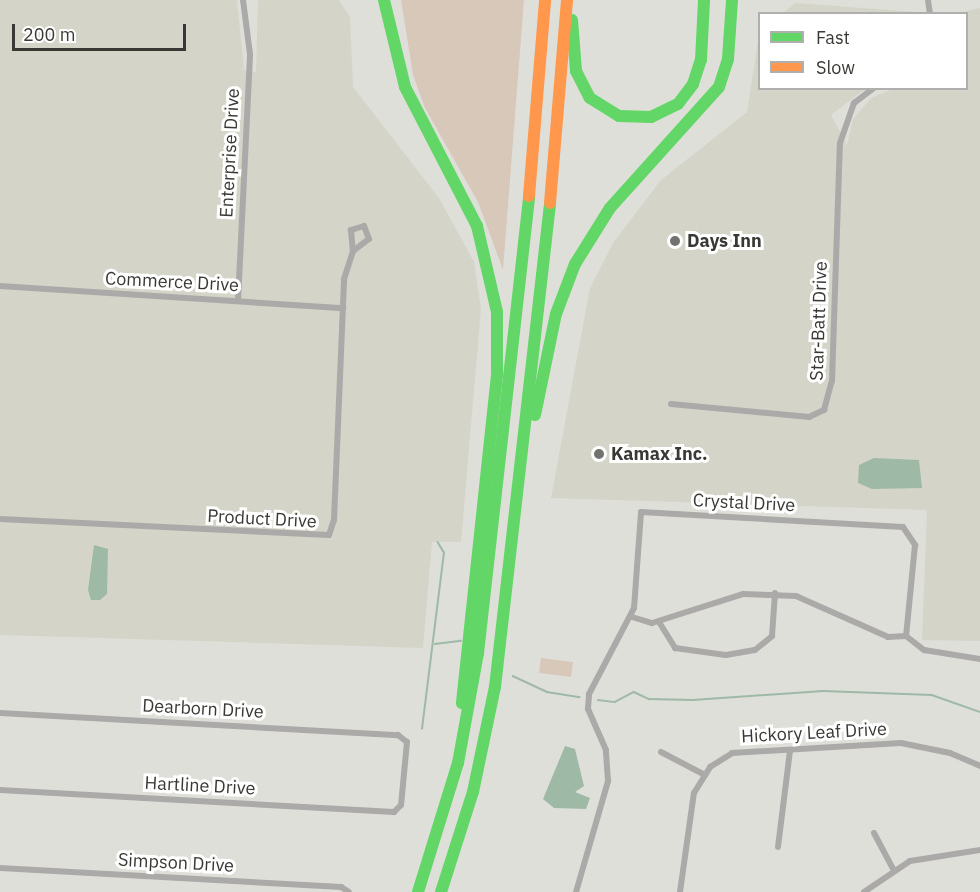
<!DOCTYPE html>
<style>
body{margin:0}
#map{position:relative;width:980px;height:892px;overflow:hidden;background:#dfdfda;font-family:"IBM Plex Sans",sans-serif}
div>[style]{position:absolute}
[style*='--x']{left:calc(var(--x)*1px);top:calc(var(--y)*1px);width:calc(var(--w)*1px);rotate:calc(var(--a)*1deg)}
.built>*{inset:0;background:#d4d4c8}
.green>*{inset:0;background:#d8c8ba}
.water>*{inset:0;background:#9fb9a7}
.stream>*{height:1.5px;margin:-0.75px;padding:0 0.75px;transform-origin:0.75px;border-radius:0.75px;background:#9fb9a7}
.street>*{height:6px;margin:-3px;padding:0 3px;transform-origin:3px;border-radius:3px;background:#abaaa9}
.fast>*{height:12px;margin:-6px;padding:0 6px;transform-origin:6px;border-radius:6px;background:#63d668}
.slow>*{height:12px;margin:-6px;padding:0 6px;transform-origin:6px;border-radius:6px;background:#ff974d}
.dots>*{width:16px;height:16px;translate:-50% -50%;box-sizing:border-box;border:3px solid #fff;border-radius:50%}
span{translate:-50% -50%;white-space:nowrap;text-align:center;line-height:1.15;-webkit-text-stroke:6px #fff;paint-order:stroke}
.street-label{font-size:18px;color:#383834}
.poi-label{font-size:18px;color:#383834;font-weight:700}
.left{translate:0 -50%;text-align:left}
.legend{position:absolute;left:758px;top:12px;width:210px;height:78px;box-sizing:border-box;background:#fff;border:2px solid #afafae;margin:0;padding:8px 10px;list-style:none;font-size:18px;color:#383834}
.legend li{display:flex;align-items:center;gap:12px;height:30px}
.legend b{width:30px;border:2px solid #afafae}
.scale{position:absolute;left:12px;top:24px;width:174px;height:27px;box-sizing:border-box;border:3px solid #383834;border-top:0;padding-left:8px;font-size:18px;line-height:21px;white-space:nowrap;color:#383834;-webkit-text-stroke:4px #fff;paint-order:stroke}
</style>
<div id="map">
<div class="built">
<i style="clip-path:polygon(0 0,237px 0,244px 70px,256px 72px,258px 0,339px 0,350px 17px,353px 87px,439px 198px,474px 262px,481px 309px,461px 542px,432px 542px,423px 648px,0 635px)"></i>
<i style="clip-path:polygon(795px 3px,917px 12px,783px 13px)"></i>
<i style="clip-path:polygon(980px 8px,980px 641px,922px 640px,927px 510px,551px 498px,590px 288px,613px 243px,661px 180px,747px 112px,759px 35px,760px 88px,865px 89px,831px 115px,847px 145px,853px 119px,871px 98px,893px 89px,966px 88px,966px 14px,958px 13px)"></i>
</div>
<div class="green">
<i style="clip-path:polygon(401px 0,524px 0,503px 270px,478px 202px,425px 108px,413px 75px)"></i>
<i style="clip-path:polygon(541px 658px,573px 662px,571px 677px,539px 673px)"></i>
</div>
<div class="water">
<i style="clip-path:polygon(874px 458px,919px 460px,922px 488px,872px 489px,858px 483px,859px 465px)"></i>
<i style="clip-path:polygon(94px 545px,108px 549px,107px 594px,100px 600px,91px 600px,88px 590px)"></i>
<i style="clip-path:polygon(565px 746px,575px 749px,584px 786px,575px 792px,590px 798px,586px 809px,554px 808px,543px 799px)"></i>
</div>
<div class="stream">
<i style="--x:435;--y:644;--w:26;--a:-7"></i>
<i style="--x:513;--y:676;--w:38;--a:25"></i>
<i style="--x:547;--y:692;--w:33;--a:9"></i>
<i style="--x:598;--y:700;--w:17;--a:7"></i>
<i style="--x:615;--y:702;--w:21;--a:-28"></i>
<i style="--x:634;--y:692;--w:17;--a:25"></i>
<i style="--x:649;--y:699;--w:44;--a:1.3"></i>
<i style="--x:693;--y:700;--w:130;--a:-4"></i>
<i style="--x:823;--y:691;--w:109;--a:2.1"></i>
<i style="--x:932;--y:695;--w:51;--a:19.5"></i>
<i style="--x:422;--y:729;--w:177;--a:-82.9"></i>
<i style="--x:444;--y:553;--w:12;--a:-121"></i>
</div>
<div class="street">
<i style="--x:928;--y:0;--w:14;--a:82"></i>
<i style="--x:0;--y:286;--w:344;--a:3.7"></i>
<i style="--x:238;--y:301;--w:247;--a:-87.2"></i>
<i style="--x:250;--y:54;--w:54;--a:-97.4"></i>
<i style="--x:671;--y:404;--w:139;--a:5.4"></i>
<i style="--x:809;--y:417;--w:17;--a:-25"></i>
<i style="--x:824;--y:410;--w:30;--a:-75"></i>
<i style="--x:832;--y:381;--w:238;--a:-88.1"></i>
<i style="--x:840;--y:143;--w:42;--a:-70.7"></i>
<i style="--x:854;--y:103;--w:25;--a:-37"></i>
<i style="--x:0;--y:519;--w:329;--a:2.8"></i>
<i style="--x:329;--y:535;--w:16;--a:-72"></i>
<i style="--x:334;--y:520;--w:241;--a:-87.6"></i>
<i style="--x:344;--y:279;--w:29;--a:-72"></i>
<i style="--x:353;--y:251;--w:20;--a:-37"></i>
<i style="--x:369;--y:239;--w:14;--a:-111"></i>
<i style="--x:364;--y:226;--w:14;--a:163"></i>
<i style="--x:351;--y:230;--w:21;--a:85"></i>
<i style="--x:632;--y:617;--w:21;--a:17"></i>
<i style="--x:652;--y:623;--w:96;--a:-17.7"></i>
<i style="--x:743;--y:594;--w:53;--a:2.2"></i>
<i style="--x:796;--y:596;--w:101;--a:24"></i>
<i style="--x:888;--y:637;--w:18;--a:-3"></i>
<i style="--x:906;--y:636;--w:23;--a:38"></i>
<i style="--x:924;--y:650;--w:57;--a:9.1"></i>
<i style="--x:659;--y:622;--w:31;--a:58"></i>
<i style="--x:675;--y:648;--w:51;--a:7.8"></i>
<i style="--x:726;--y:655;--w:29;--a:-10"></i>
<i style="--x:755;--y:650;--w:22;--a:-39"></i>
<i style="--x:772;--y:636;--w:43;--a:-86"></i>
<i style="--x:0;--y:713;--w:399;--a:3.2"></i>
<i style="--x:398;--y:735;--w:11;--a:38"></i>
<i style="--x:407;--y:742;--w:63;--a:95.4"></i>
<i style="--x:401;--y:805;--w:10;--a:135"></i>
<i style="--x:394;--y:812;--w:395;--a:-176.8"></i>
<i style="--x:661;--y:752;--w:47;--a:27.6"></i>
<i style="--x:874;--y:833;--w:40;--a:62"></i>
<i style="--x:778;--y:847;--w:97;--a:-82.9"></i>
<i style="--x:0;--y:868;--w:342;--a:3.2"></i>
<i style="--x:341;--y:887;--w:9;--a:32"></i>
<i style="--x:576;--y:892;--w:116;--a:-73.9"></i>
<i style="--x:608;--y:781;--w:31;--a:-94"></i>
<i style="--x:606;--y:750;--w:45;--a:-113.7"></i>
<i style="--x:588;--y:709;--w:15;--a:-86"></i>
<i style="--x:589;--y:694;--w:97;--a:-62.4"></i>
<i style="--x:634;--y:608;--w:96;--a:-85.8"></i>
<i style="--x:641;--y:512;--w:262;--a:3.3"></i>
<i style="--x:903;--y:527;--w:22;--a:56"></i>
<i style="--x:915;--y:545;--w:91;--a:95.6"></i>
<i style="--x:680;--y:892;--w:100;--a:-82"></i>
<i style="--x:694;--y:793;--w:31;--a:-58"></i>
<i style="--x:710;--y:767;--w:26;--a:-32"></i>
<i style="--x:732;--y:753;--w:169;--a:-3.4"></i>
<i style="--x:901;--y:743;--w:50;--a:11.5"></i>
<i style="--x:950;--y:753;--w:33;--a:23"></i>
<i style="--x:864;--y:892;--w:55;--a:-34"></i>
<i style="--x:910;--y:861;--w:71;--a:-8.9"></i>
</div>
<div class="fast">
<i style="--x:384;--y:0;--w:89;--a:76.4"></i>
<i style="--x:405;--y:87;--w:157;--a:62.6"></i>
<i style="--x:477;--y:226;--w:88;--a:76.9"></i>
<i style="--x:497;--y:312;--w:63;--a:90"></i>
<i style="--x:497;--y:375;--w:330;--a:96.1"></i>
<i style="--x:572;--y:20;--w:51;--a:85.5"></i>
<i style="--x:576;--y:71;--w:30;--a:63"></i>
<i style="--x:590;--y:98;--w:34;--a:32"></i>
<i style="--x:619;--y:116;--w:32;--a:2"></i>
<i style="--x:651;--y:117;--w:30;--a:-26"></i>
<i style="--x:678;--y:104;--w:25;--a:-53"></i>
<i style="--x:693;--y:84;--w:25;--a:-72"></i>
<i style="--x:701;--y:60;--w:60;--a:-87.1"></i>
<i style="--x:535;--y:415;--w:103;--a:-78.3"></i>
<i style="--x:556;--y:314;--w:53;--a:-69.2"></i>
<i style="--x:575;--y:264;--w:66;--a:-58"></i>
<i style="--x:610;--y:208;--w:163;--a:-48"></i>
<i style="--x:719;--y:87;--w:29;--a:-72"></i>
<i style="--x:728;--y:59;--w:59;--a:-86.1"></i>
<i style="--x:418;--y:892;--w:135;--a:-72.8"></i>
<i style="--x:458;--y:763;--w:112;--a:-79.7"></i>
<i style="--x:478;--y:653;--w:460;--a:-83.6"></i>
<i style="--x:441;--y:892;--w:105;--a:-72.3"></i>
<i style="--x:473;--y:792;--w:107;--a:-78.2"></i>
<i style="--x:495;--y:687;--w:487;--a:-83.5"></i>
</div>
<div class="slow">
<i style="--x:529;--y:196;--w:197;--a:-85.3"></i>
<i style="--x:550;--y:203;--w:204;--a:-85.2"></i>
</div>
<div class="dots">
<i style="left:675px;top:241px;background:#72726e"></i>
<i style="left:599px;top:454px;background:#72726e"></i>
</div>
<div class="street-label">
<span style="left:230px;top:153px;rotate:-87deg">Enterprise Drive</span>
<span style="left:172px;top:282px;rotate:3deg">Commerce Drive</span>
<span style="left:819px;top:321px;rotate:-88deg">Star-Batt Drive</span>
<span style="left:744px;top:503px;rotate:3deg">Crystal Drive</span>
<span style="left:262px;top:519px;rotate:3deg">Product Drive</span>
<span style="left:203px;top:709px;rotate:3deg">Dearborn Drive</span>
<span style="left:814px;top:733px;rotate:-3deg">Hickory Leaf Drive</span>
<span style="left:200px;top:786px;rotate:3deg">Hartline Drive</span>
<span style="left:176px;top:863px;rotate:3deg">Simpson Drive</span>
</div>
<div class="poi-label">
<span class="left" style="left:687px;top:241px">Days Inn</span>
<span class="left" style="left:611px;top:454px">Kamax Inc.</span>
</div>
<ul class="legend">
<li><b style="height:8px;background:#63d668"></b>Fast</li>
<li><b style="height:8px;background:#ff974d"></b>Slow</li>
</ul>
<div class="scale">200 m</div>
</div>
